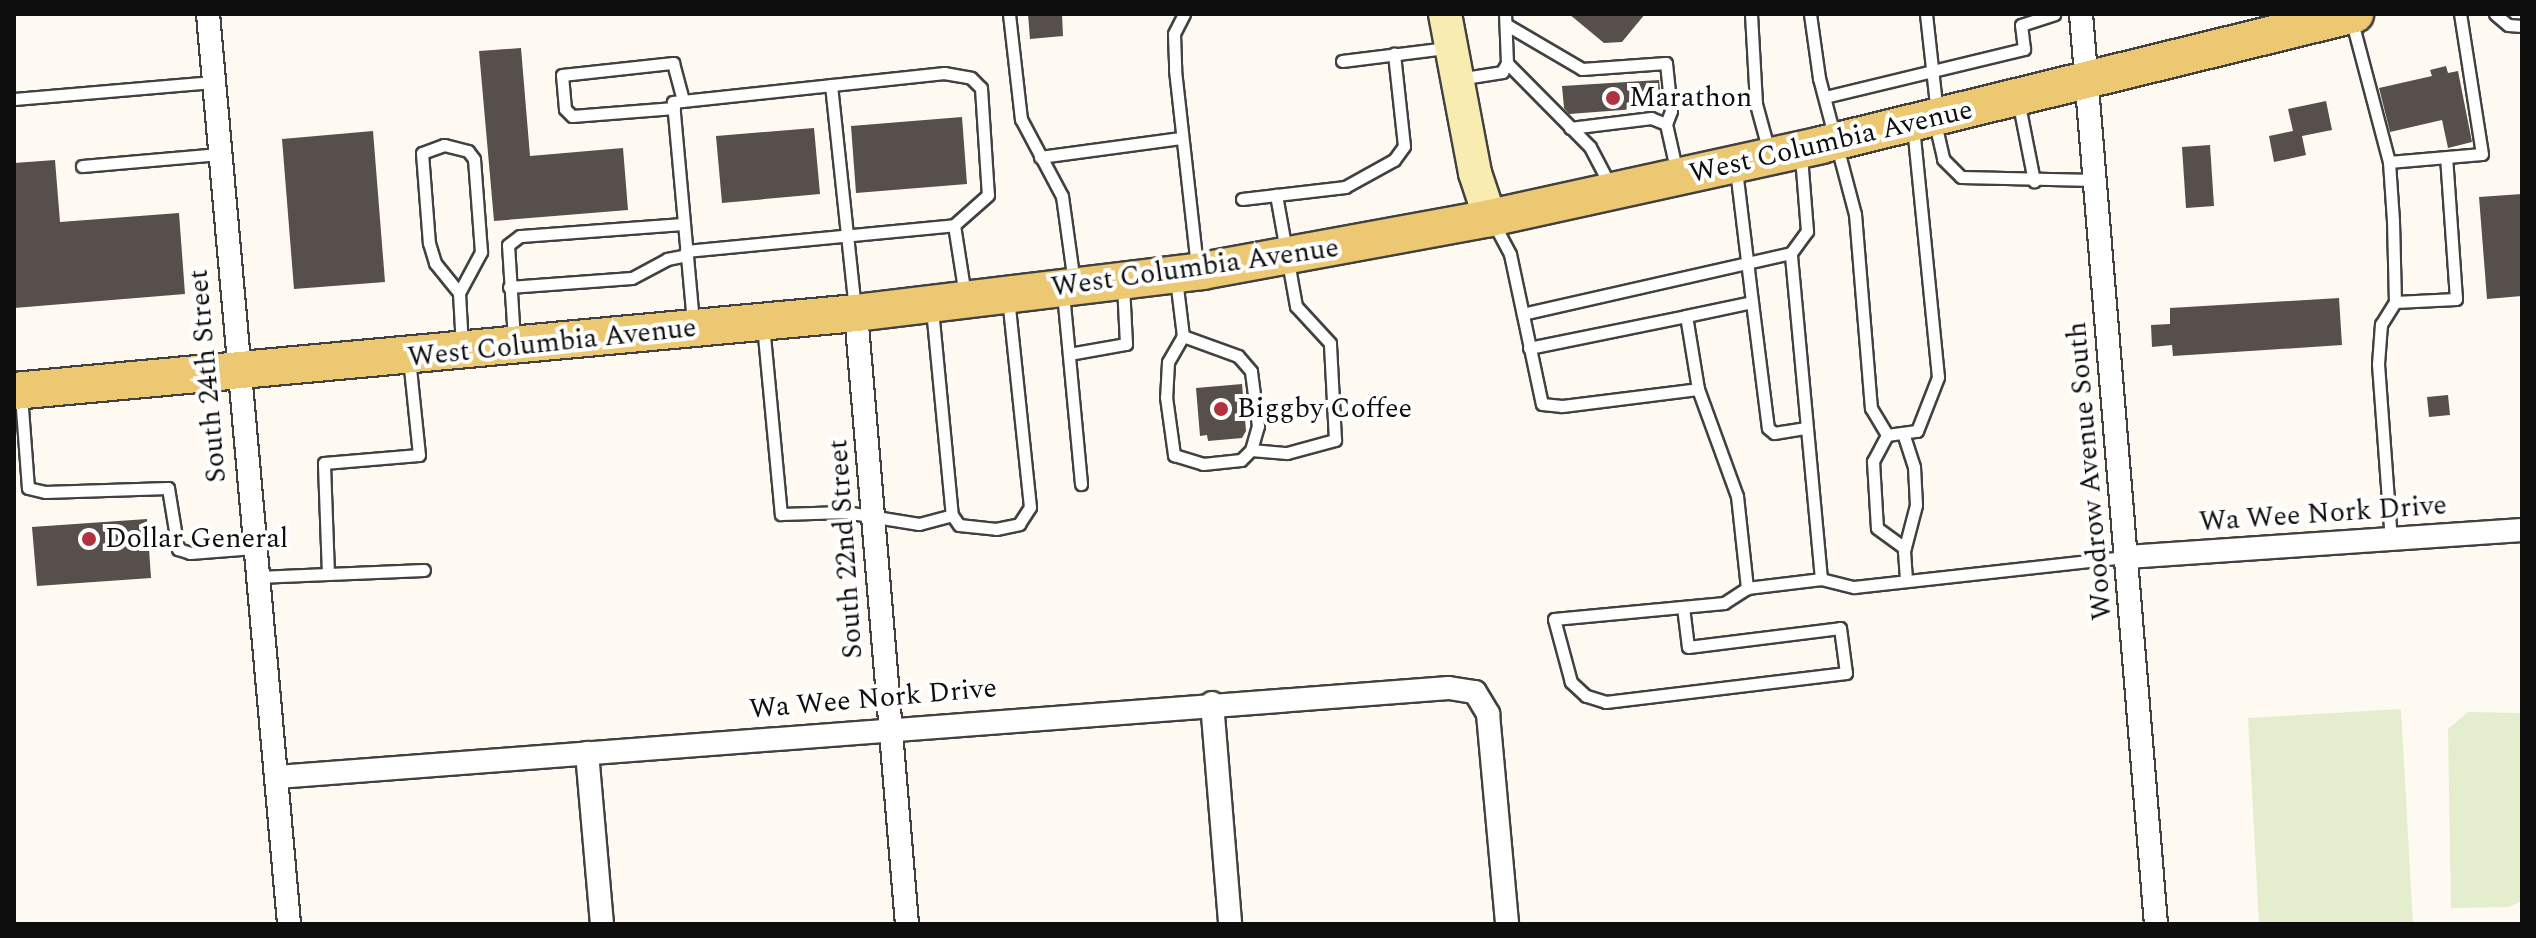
<!DOCTYPE html>
<style>
body{margin:0}
#map{position:relative;width:2536px;height:938px;overflow:hidden;background:#fefaf1;font-family:Spectral,serif}
div>[style]{position:absolute}
[style*='--x']{left:calc(var(--x)*1px);top:calc(var(--y)*1px);width:calc(var(--w)*1px);rotate:calc(var(--a)*1deg)}
.pitch>*{inset:0;background:#e4eece}
.building>*{inset:0;background:#564f4b}
.roads{filter:drop-shadow(2px 0 #414141) drop-shadow(-2px 0 #414141) drop-shadow(0 2px #414141) drop-shadow(0 -2px #414141)}
.lane>*{height:11px;margin:-5.5px;padding:0 5.5px;transform-origin:5.5px;border-radius:5.5px;background:#fff}
.street>*{height:22px;margin:-11px;padding:0 11px;transform-origin:11px;border-radius:11px;background:#fff}
.secondary>*{height:32px;margin:-16px;padding:0 16px;transform-origin:16px;border-radius:16px;background:#f8ecb1}
.primary>*{height:36px;margin:-18px;padding:0 18px;transform-origin:18px;border-radius:18px;background:#edc872}
.dots>*{width:22px;height:22px;translate:-50% -50%;box-sizing:border-box;border:4px solid #fff;border-radius:50%}
span{translate:-50% -50%;white-space:nowrap;text-align:center;line-height:1.15;-webkit-text-stroke:8px #fff;paint-order:stroke}
.poi-label{font-size:28px;color:#0e0e0e}
.left{translate:0 -50%;text-align:left}
.street-label{font-size:28px;color:#0e0e0e}
.frame{position:absolute;inset:0;border:16px solid #0e0e0e;pointer-events:none}
</style>
<div id="map">
<div class="pitch">
<i style="clip-path:polygon(2401px 709px,2413px 924px,2259px 924px,2248px 718px)"></i>
<i style="clip-path:polygon(2468px 712px,2522px 713px,2522px 901px,2509px 907px,2451px 908px,2448px 729px)"></i>
</div>
<div class="building">
<i style="clip-path:polygon(1028px 14px,1062px 14px,1063px 36px,1030px 39px)"></i>
<i style="clip-path:polygon(1569px 14px,1645px 14px,1622px 42px,1604px 43px)"></i>
<i style="clip-path:polygon(521px 48px,530px 156px,623px 148px,628px 210px,494px 221px,479px 51px)"></i>
<i style="clip-path:polygon(2446px 66px,2448px 73px,2458px 71px,2472px 142px,2448px 148px,2442px 120px,2390px 132px,2379px 88px,2432px 76px,2430px 70px)"></i>
<i style="clip-path:polygon(1659px 80px,1662px 107px,1569px 114px,1564px 108px,1562px 86px)"></i>
<i style="clip-path:polygon(2326px 101px,2332px 130px,2302px 136px,2306px 155px,2274px 162px,2269px 136px,2293px 131px,2288px 109px)"></i>
<i style="clip-path:polygon(962px 117px,967px 184px,856px 193px,851px 126px)"></i>
<i style="clip-path:polygon(814px 128px,820px 194px,722px 203px,716px 136px)"></i>
<i style="clip-path:polygon(373px 131px,385px 282px,294px 289px,282px 139px)"></i>
<i style="clip-path:polygon(2210px 145px,2214px 206px,2186px 208px,2182px 147px)"></i>
<i style="clip-path:polygon(55px 160px,60px 222px,179px 213px,185px 294px,14px 308px,14px 163px)"></i>
<i style="clip-path:polygon(2522px 194px,2522px 296px,2487px 299px,2479px 197px)"></i>
<i style="clip-path:polygon(2339px 298px,2342px 345px,2173px 356px,2172px 345px,2152px 347px,2151px 325px,2170px 324px,2170px 308px)"></i>
<i style="clip-path:polygon(1242px 384px,1246px 431px,1242px 438px,1208px 441px,1207px 435px,1200px 436px,1196px 388px)"></i>
<i style="clip-path:polygon(2448px 395px,2450px 415px,2429px 417px,2427px 397px)"></i>
<i style="clip-path:polygon(147px 519px,151px 578px,37px 586px,32px 527px)"></i>
</div>
<div class="roads">
<div class="lane">
<i style="--x:1009;--y:14;--w:106;--a:83.5"></i>
<i style="--x:1021;--y:119;--w:87;--a:62"></i>
<i style="--x:1062;--y:196;--w:87;--a:82.1"></i>
<i style="--x:1184;--y:14;--w:22;--a:117"></i>
<i style="--x:1174;--y:34;--w:36;--a:88"></i>
<i style="--x:1175;--y:70;--w:198;--a:83.6"></i>
<i style="--x:1751;--y:14;--w:90;--a:86.8"></i>
<i style="--x:1756;--y:104;--w:50;--a:74.8"></i>
<i style="--x:1810;--y:14;--w:65;--a:82"></i>
<i style="--x:1819;--y:78;--w:141;--a:75.2"></i>
<i style="--x:1855;--y:214;--w:195;--a:85.3"></i>
<i style="--x:1871;--y:408;--w:31;--a:59"></i>
<i style="--x:1887;--y:435;--w:30;--a:-8"></i>
<i style="--x:1917;--y:431;--w:58;--a:-68.7"></i>
<i style="--x:1938;--y:377;--w:251;--a:-95.7"></i>
<i style="--x:1926;--y:14;--w:100;--a:83.7"></i>
<i style="--x:2495;--y:14;--w:17;--a:40"></i>
<i style="--x:2508;--y:25;--w:14;--a:4"></i>
<i style="--x:2351;--y:18;--w:149;--a:75.2"></i>
<i style="--x:2389;--y:162;--w:59;--a:86.1"></i>
<i style="--x:2393;--y:221;--w:81;--a:88.6"></i>
<i style="--x:2395;--y:302;--w:26;--a:122"></i>
<i style="--x:2381;--y:324;--w:40;--a:94.3"></i>
<i style="--x:2378;--y:364;--w:175;--a:85.8"></i>
<i style="--x:1507;--y:25;--w:87;--a:30.4"></i>
<i style="--x:1582;--y:69;--w:84;--a:-4.1"></i>
<i style="--x:1666;--y:63;--w:48;--a:84.1"></i>
<i style="--x:1671;--y:111;--w:14;--a:111"></i>
<i style="--x:1342;--y:61;--w:106;--a:-7.1"></i>
<i style="--x:1507;--y:63;--w:118;--a:45.3"></i>
<i style="--x:1590;--y:147;--w:45;--a:62.3"></i>
<i style="--x:1458;--y:79;--w:45;--a:-9"></i>
<i style="--x:1502;--y:72;--w:10;--a:-61"></i>
<i style="--x:1507;--y:63;--w:49;--a:-92.3"></i>
<i style="--x:831;--y:85;--w:225;--a:83.9"></i>
<i style="--x:1825;--y:97;--w:205;--a:-13.6"></i>
<i style="--x:2024;--y:49;--w:24;--a:-97"></i>
<i style="--x:2021;--y:25;--w:35;--a:-18"></i>
<i style="--x:14;--y:99;--w:200;--a:-4.9"></i>
<i style="--x:2018;--y:100;--w:83;--a:78.8"></i>
<i style="--x:674;--y:108;--w:102;--a:175.5"></i>
<i style="--x:572;--y:116;--w:10;--a:-135"></i>
<i style="--x:565;--y:109;--w:34;--a:-95"></i>
<i style="--x:562;--y:75;--w:112;--a:-6.2"></i>
<i style="--x:673;--y:63;--w:39;--a:75"></i>
<i style="--x:1935;--y:123;--w:37;--a:77"></i>
<i style="--x:1943;--y:159;--w:25;--a:45"></i>
<i style="--x:1961;--y:177;--w:133;--a:1.3"></i>
<i style="--x:1570;--y:128;--w:82;--a:-7"></i>
<i style="--x:1651;--y:118;--w:16;--a:22"></i>
<i style="--x:1666;--y:124;--w:50;--a:77.3"></i>
<i style="--x:1040;--y:157;--w:142;--a:-7.7"></i>
<i style="--x:2389;--y:162;--w:93;--a:-4.9"></i>
<i style="--x:2482;--y:154;--w:142;--a:-98.9"></i>
<i style="--x:82;--y:166;--w:138;--a:-5"></i>
<i style="--x:1242;--y:199;--w:104;--a:-6.6"></i>
<i style="--x:1345;--y:187;--w:56;--a:-28.9"></i>
<i style="--x:1394;--y:160;--w:17;--a:-54"></i>
<i style="--x:1404;--y:146;--w:93;--a:-96.2"></i>
<i style="--x:1493;--y:222;--w:36;--a:62"></i>
<i style="--x:1510;--y:254;--w:153;--a:78"></i>
<i style="--x:1542;--y:404;--w:20;--a:6"></i>
<i style="--x:1562;--y:406;--w:137;--a:-7.1"></i>
<i style="--x:1698;--y:389;--w:114;--a:70"></i>
<i style="--x:1737;--y:496;--w:93;--a:83.8"></i>
<i style="--x:1747;--y:588;--w:75;--a:-6.9"></i>
<i style="--x:1821;--y:579;--w:327;--a:-95.3"></i>
<i style="--x:1791;--y:253;--w:275;--a:167.2"></i>
<i style="--x:686;--y:251;--w:269;--a:-5.5"></i>
<i style="--x:1791;--y:253;--w:27;--a:-54"></i>
<i style="--x:1807;--y:231;--w:75;--a:-94.6"></i>
<i style="--x:1176;--y:279;--w:57;--a:83"></i>
<i style="--x:1183;--y:336;--w:30;--a:120"></i>
<i style="--x:1168;--y:362;--w:35;--a:93"></i>
<i style="--x:1166;--y:397;--w:59;--a:82.1"></i>
<i style="--x:1174;--y:455;--w:30;--a:17"></i>
<i style="--x:1203;--y:464;--w:38;--a:-6"></i>
<i style="--x:1241;--y:460;--w:14;--a:-45"></i>
<i style="--x:1251;--y:450;--w:25;--a:-74"></i>
<i style="--x:1258;--y:426;--w:55;--a:-97.3"></i>
<i style="--x:1251;--y:371;--w:20;--a:-131"></i>
<i style="--x:1238;--y:356;--w:59;--a:-160"></i>
<i style="--x:509;--y:287;--w:123;--a:-4.2"></i>
<i style="--x:632;--y:278;--w:40;--a:-28"></i>
<i style="--x:667;--y:259;--w:20;--a:-11"></i>
<i style="--x:459;--y:293;--w:47;--a:-61.8"></i>
<i style="--x:481;--y:252;--w:93;--a:-94.3"></i>
<i style="--x:474;--y:159;--w:10;--a:-127"></i>
<i style="--x:468;--y:151;--w:25;--a:-166"></i>
<i style="--x:444;--y:145;--w:23;--a:160"></i>
<i style="--x:422;--y:153;--w:90;--a:85.6"></i>
<i style="--x:429;--y:243;--w:21;--a:73"></i>
<i style="--x:435;--y:263;--w:38;--a:51"></i>
<i style="--x:459;--y:293;--w:54;--a:86.8"></i>
<i style="--x:1063;--y:293;--w:192;--a:84.6"></i>
<i style="--x:1752;--y:302;--w:127;--a:82.8"></i>
<i style="--x:1768;--y:428;--w:8;--a:40"></i>
<i style="--x:1774;--y:433;--w:31;--a:-9"></i>
<i style="--x:2395;--y:302;--w:61;--a:-2.8"></i>
<i style="--x:2456;--y:299;--w:142;--a:-94"></i>
<i style="--x:932;--y:309;--w:207;--a:84.5"></i>
<i style="--x:952;--y:515;--w:12;--a:55"></i>
<i style="--x:959;--y:525;--w:37;--a:6"></i>
<i style="--x:996;--y:529;--w:24;--a:-12"></i>
<i style="--x:1019;--y:524;--w:20;--a:-57"></i>
<i style="--x:1030;--y:507;--w:210;--a:-96"></i>
<i style="--x:693;--y:322;--w:221;--a:-95.2"></i>
<i style="--x:673;--y:102;--w:273;--a:-6.1"></i>
<i style="--x:944;--y:73;--w:27;--a:10"></i>
<i style="--x:971;--y:78;--w:14;--a:45"></i>
<i style="--x:981;--y:88;--w:107;--a:86.3"></i>
<i style="--x:988;--y:195;--w:45;--a:138.6"></i>
<i style="--x:954;--y:225;--w:71;--a:81.1"></i>
<i style="--x:763;--y:325;--w:190;--a:84.6"></i>
<i style="--x:781;--y:514;--w:64;--a:-1.8"></i>
<i style="--x:845;--y:512;--w:75;--a:9.2"></i>
<i style="--x:919;--y:524;--w:34;--a:-15"></i>
<i style="--x:514;--y:340;--w:95;--a:-93.6"></i>
<i style="--x:508;--y:245;--w:15;--a:-37"></i>
<i style="--x:520;--y:236;--w:164;--a:-4.2"></i>
<i style="--x:1529;--y:348;--w:160;--a:-11.5"></i>
<i style="--x:1069;--y:354;--w:58;--a:-10"></i>
<i style="--x:1126;--y:344;--w:59;--a:-92.9"></i>
<i style="--x:1698;--y:389;--w:74;--a:-99.3"></i>
<i style="--x:1686;--y:316;--w:67;--a:-12"></i>
<i style="--x:1752;--y:302;--w:134;--a:-96.9"></i>
<i style="--x:21;--y:395;--w:93;--a:85.7"></i>
<i style="--x:28;--y:488;--w:17;--a:13"></i>
<i style="--x:45;--y:492;--w:123;--a:-1.9"></i>
<i style="--x:168;--y:488;--w:62;--a:80.7"></i>
<i style="--x:178;--y:549;--w:13;--a:18"></i>
<i style="--x:190;--y:553;--w:64;--a:-4.5"></i>
<i style="--x:1903;--y:433;--w:36;--a:72"></i>
<i style="--x:1914;--y:467;--w:38;--a:87"></i>
<i style="--x:1916;--y:505;--w:48;--a:104.6"></i>
<i style="--x:1904;--y:551;--w:30;--a:86"></i>
<i style="--x:1887;--y:435;--w:30;--a:118"></i>
<i style="--x:1873;--y:461;--w:67;--a:86.6"></i>
<i style="--x:1877;--y:528;--w:34;--a:36"></i>
<i style="--x:1251;--y:450;--w:36;--a:5"></i>
<i style="--x:1287;--y:453;--w:50;--a:-15.2"></i>
<i style="--x:1335;--y:440;--w:97;--a:-93"></i>
<i style="--x:1330;--y:343;--w:50;--a:-132.6"></i>
<i style="--x:1296;--y:306;--w:113;--a:-100.2"></i>
<i style="--x:328;--y:574;--w:96;--a:-2.4"></i>
<i style="--x:257;--y:577;--w:71;--a:-2.4"></i>
<i style="--x:328;--y:574;--w:111;--a:-92.1"></i>
<i style="--x:324;--y:463;--w:95;--a:-4.8"></i>
<i style="--x:419;--y:455;--w:98;--a:-95.9"></i>
<i style="--x:1821;--y:579;--w:34;--a:14"></i>
<i style="--x:1854;--y:587;--w:275;--a:-6.3"></i>
<i style="--x:1683;--y:607;--w:40;--a:82.9"></i>
<i style="--x:1688;--y:647;--w:153;--a:-7.1"></i>
<i style="--x:1840;--y:628;--w:45;--a:82.4"></i>
<i style="--x:1846;--y:673;--w:242;--a:173.1"></i>
<i style="--x:1606;--y:702;--w:21;--a:-163"></i>
<i style="--x:1586;--y:696;--w:21;--a:-137"></i>
<i style="--x:1571;--y:682;--w:65;--a:-105.1"></i>
<i style="--x:1554;--y:619;--w:171;--a:-5.4"></i>
<i style="--x:1724;--y:603;--w:27;--a:-33"></i>
</div>
<div class="street">
<i style="--x:208;--y:14;--w:914;--a:84.91"></i>
<i style="--x:2081;--y:14;--w:913;--a:85.29"></i>
<i style="--x:856;--y:313;--w:613;--a:85.23"></i>
<i style="--x:2127;--y:557;--w:396;--a:-3.9"></i>
<i style="--x:1212;--y:703;--w:222;--a:85.3"></i>
<i style="--x:587;--y:753;--w:172;--a:85"></i>
<i style="--x:277;--y:777;--w:1175;--a:-4.34"></i>
<i style="--x:1449;--y:688;--w:26;--a:9"></i>
<i style="--x:1475;--y:692;--w:26;--a:59"></i>
<i style="--x:1488;--y:714;--w:211;--a:84.8"></i>
</div>
<div class="secondary">
<i style="--x:1445;--y:14;--w:162;--a:79.3"></i>
<i style="--x:1475;--y:173;--w:47;--a:71.6"></i>
</div>
<div class="primary">
<i style="--x:14;--y:391;--w:846;--a:-5.29"></i>
<i style="--x:856;--y:313;--w:349;--a:-6.9"></i>
<i style="--x:1202;--y:271;--w:293;--a:-10.4"></i>
<i style="--x:1490;--y:218;--w:339;--a:-12.4"></i>
<i style="--x:1821;--y:145;--w:550;--a:-13.78"></i>
</div>
</div>
<div class="dots">
<i style="left:1613px;top:98px;background:#b3323f"></i>
<i style="left:1221px;top:409px;background:#b3323f"></i>
<i style="left:89px;top:539px;background:#b3323f"></i>
</div>
<div class="poi-label">
<span class="left" style="left:1629px;top:98px">Marathon</span>
<span class="left" style="left:1237px;top:409px">Biggby Coffee</span>
<span class="left" style="left:105px;top:539px">Dollar General</span>
</div>
<div class="street-label">
<span style="left:1831px;top:142px;rotate:-13deg">West Columbia Avenue</span>
<span style="left:1195px;top:268px;rotate:-8deg">West Columbia Avenue</span>
<span style="left:552px;top:343px;rotate:-6deg">West Columbia Avenue</span>
<span style="left:208px;top:376px;rotate:-95deg">South 24th Street</span>
<span style="left:2090px;top:471px;rotate:-95deg">Woodrow Avenue South</span>
<span style="left:2323px;top:514px;rotate:-4deg">Wa Wee Nork Drive</span>
<span style="left:846px;top:549px;rotate:-94deg">South 22nd Street</span>
<span style="left:873px;top:699px;rotate:-5deg">Wa Wee Nork Drive</span>
</div>
<div class="frame"></div>
</div>
